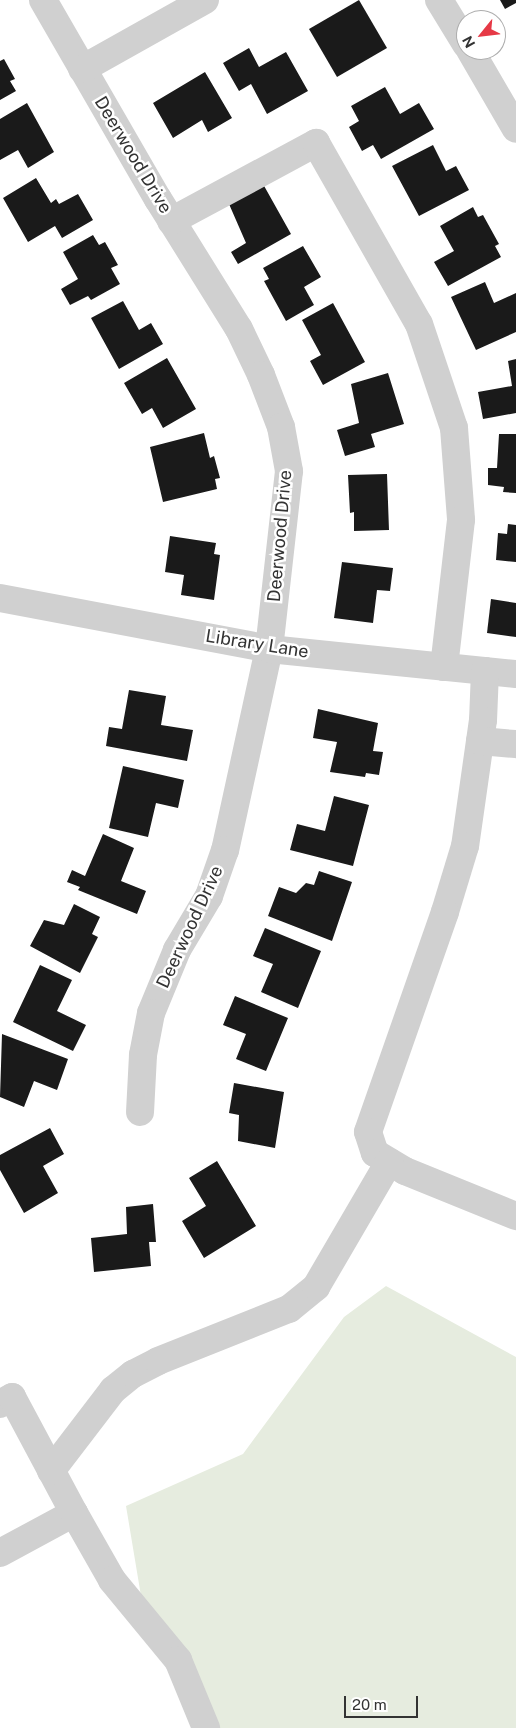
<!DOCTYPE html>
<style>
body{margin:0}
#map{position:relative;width:516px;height:1728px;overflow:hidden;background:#fff;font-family:"Public Sans",sans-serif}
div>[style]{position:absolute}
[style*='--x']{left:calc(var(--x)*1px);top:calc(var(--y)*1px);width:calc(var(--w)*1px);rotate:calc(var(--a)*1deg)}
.green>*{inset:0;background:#e6ecdf}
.building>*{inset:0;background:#1a1a1a}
.minor>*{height:28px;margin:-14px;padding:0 14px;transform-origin:14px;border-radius:14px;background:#d0d0d0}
span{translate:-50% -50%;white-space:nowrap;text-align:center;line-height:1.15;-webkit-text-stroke:5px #fff;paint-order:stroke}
.street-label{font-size:18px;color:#333}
.north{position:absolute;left:456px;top:10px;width:50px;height:50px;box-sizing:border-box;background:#fff;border:1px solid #adadad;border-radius:50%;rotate:241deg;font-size:14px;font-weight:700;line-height:20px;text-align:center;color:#333}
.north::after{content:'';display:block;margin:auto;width:18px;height:22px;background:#e63946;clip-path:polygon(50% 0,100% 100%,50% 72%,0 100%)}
.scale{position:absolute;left:344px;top:1696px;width:74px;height:22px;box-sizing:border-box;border:2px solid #333;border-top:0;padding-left:6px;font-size:15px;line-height:18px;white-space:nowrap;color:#333;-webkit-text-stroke:4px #fff;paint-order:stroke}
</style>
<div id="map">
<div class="green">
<i style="clip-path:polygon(386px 1286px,516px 1357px,516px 1728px,198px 1728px,144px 1614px,126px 1506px,243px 1454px,344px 1317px)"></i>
</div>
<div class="building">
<i style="clip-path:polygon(359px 0,387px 48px,337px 77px,309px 29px)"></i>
<i style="clip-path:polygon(500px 0,516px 0,516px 3px,505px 9px)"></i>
<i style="clip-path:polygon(249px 48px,259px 67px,286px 52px,308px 91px,267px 114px,251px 84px,239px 91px,223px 63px)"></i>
<i style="clip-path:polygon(4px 59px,15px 79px,10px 81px,16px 91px,0 100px,0 61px)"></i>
<i style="clip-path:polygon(205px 72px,232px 118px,208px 132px,202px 120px,173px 138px,153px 103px)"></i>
<i style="clip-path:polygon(385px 87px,400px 114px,419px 103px,434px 129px,381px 159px,373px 145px,362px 151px,349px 127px,359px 121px,351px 106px)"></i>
<i style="clip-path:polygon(27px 103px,54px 152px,28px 168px,18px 150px,0 160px,0 119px)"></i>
<i style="clip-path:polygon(433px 145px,446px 171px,456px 166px,469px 190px,419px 216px,392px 166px)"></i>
<i style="clip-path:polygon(36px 178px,51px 203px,56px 199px,59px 204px,78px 194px,93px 220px,62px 238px,55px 226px,28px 242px,3px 198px)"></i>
<i style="clip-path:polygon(263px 184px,291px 234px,238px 264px,231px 252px,246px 243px,229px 204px)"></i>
<i style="clip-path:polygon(473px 207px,478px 217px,483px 215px,499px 244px,495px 246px,501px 257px,448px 286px,434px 262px,454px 251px,440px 226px)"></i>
<i style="clip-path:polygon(93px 235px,99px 245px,105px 242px,118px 265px,111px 268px,120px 284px,91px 300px,88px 296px,70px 305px,61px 289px,78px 279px,63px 252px)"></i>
<i style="clip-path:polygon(303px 246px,321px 277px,304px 287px,314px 305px,286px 321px,264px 281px,269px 279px,263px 268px)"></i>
<i style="clip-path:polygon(485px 282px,494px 303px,516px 293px,516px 332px,476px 350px,451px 297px)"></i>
<i style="clip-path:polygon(123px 301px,139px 330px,151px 323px,163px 344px,119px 369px,91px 318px)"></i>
<i style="clip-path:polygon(333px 303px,365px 362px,323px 385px,310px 361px,321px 355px,302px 320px)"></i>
<i style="clip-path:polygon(167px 358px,196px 409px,163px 428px,152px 408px,142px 414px,124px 383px)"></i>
<i style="clip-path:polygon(516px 359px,516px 413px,483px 419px,478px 392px,512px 386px,508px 361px)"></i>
<i style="clip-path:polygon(388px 373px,404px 424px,371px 434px,375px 447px,345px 456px,337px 430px,359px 423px,351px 384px)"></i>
<i style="clip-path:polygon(204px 433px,210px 458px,214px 456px,220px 478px,215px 479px,217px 489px,163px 502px,150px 447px)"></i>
<i style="clip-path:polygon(499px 434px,516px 434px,516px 493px,503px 492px,504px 487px,488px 485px,488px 468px,497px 468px)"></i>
<i style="clip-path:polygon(387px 474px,389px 530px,354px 531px,354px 512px,350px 513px,348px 475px)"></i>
<i style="clip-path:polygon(508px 524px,516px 525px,516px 562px,496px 560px,498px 533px,507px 534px)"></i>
<i style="clip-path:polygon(170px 536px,216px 543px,214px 554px,220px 555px,214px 600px,181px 595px,184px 575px,165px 572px)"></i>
<i style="clip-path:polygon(342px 562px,393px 568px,390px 591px,377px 590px,373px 623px,334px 618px)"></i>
<i style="clip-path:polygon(491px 599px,516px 603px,516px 637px,487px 633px)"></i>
<i style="clip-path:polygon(129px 690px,166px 696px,161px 725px,193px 730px,187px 761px,106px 746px,109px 727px,122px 729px)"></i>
<i style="clip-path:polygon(318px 709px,378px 723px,373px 751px,383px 752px,379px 775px,366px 773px,365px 777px,330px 772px,337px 742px,313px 738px)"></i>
<i style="clip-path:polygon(123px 766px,184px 780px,178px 808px,156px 803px,148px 837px,109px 828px)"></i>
<i style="clip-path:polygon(334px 796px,369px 805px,353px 866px,290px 850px,297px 824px,325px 831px)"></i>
<i style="clip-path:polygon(103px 834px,134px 848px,121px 881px,146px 891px,137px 914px,78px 890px,80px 887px,67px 882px,72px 870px,85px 876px)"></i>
<i style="clip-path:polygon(319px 871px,352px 882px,332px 941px,268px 916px,279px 887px,296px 893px,306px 883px,314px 885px)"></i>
<i style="clip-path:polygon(74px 904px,100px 917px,92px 934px,98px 937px,80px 973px,30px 946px,44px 920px,64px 925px)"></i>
<i style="clip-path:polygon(265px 928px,321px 951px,298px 1008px,261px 992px,273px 964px,253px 956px)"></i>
<i style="clip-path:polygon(40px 965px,72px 980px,57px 1011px,86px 1025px,73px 1051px,13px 1022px)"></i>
<i style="clip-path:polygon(235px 996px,288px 1018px,266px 1071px,236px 1059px,246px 1034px,223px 1025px)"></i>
<i style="clip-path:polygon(2px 1034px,68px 1059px,57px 1090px,34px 1081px,24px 1107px,0 1097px)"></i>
<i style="clip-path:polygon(234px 1083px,284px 1092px,275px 1148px,238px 1141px,239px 1115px,229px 1113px)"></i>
<i style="clip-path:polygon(50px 1128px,64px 1154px,43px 1166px,58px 1193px,24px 1213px,0 1170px,0 1155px)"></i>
<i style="clip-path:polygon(217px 1161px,256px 1226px,204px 1258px,182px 1221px,206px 1206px,189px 1178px)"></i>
<i style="clip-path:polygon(153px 1204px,156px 1242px,149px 1242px,151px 1266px,94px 1272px,91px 1238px,127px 1234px,126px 1207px)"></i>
</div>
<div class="minor">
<i style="--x:43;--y:0;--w:230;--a:60"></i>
<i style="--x:158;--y:199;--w:153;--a:58.1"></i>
<i style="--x:239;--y:329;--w:51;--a:64.4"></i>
<i style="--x:261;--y:375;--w:56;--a:69"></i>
<i style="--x:281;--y:427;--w:45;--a:79.7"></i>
<i style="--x:289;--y:471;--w:179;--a:96.4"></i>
<i style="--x:269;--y:649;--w:206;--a:102.3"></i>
<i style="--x:225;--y:850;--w:49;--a:109.2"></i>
<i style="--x:209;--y:896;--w:63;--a:120.7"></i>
<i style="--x:177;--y:950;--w:68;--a:112.4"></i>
<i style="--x:151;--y:1013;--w:43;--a:100.8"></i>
<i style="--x:143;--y:1055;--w:57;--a:93"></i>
<i style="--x:439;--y:0;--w:52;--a:58.5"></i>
<i style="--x:470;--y:50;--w:91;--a:59.8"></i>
<i style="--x:82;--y:69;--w:141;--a:-29.3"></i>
<i style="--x:171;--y:221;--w:165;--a:-28.3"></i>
<i style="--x:316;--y:143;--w:208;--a:60.4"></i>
<i style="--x:419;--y:324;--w:110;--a:71.4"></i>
<i style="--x:454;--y:428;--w:92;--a:85.6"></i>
<i style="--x:461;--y:520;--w:148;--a:96.6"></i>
<i style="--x:0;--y:598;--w:274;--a:10.7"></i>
<i style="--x:269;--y:649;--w:248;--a:5.8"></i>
<i style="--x:485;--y:671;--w:49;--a:92.3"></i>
<i style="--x:483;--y:720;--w:127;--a:98.1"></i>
<i style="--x:465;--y:846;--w:69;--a:106.9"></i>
<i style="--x:445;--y:912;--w:233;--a:109.3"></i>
<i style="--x:368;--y:1132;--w:22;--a:72"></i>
<i style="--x:375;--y:1153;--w:35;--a:31"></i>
<i style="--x:405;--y:1171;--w:120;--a:22.1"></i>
<i style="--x:480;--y:741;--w:36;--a:5"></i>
<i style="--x:0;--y:1404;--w:14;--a:-30"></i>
<i style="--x:12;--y:1397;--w:132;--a:61.9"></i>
<i style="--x:74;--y:1513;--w:84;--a:151.6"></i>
<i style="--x:51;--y:1471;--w:102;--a:-52.6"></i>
<i style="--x:113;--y:1390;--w:26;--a:-39"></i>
<i style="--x:133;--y:1374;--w:28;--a:-27"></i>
<i style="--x:158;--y:1361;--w:141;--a:-21.7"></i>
<i style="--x:289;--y:1309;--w:35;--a:-39"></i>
<i style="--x:316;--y:1287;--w:145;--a:-59.7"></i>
<i style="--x:74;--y:1513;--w:77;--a:60.4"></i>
<i style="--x:112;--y:1580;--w:104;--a:50.5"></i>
<i style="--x:178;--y:1660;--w:74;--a:67.6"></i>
</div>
<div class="street-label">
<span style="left:133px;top:155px;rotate:59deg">Deerwood Drive</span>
<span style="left:280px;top:536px;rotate:-85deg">Deerwood Drive</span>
<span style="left:257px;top:644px;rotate:9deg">Library Lane</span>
<span style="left:190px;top:927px;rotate:-65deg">Deerwood Drive</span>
</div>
<div class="north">N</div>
<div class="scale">20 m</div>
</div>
